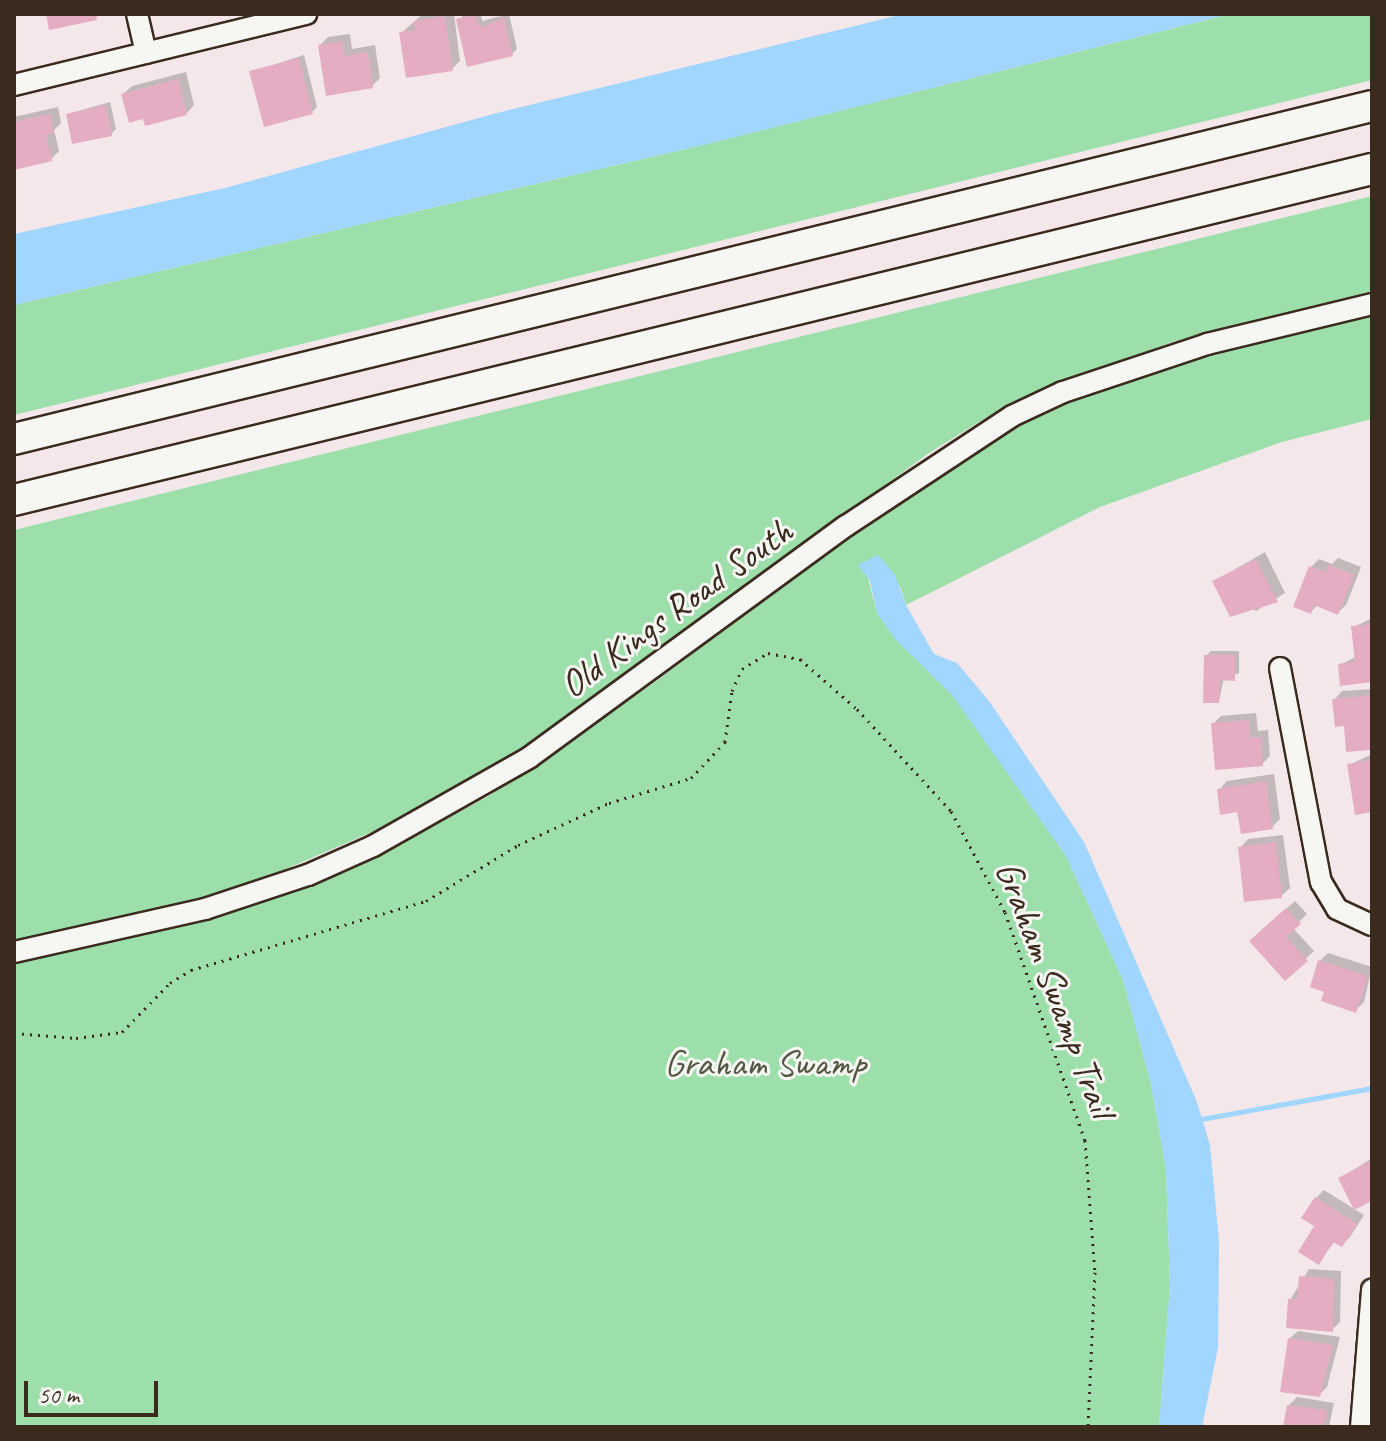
<!DOCTYPE html>
<style>
body{margin:0}
#map{position:relative;width:1386px;height:1441px;overflow:hidden;background:#f3e7e9;font-family:Caveat,sans-serif}
div>[style]{position:absolute}
[style*='--x']{left:calc(var(--x)*1px);top:calc(var(--y)*1px);width:calc(var(--w)*1px);rotate:calc(var(--a)*1deg)}
.green>*{inset:0;background:#9cdfaa}
.water>*{inset:0;background:#a0d6ff}
.shadow>*{inset:0;background:#0003}
.stream>*{height:5px;margin:-2.5px;padding:0 2.5px;transform-origin:2.5px;border-radius:2.5px;background:#a0d6ff}
.building>*{inset:0;background:#e5adc3}
.path>*{height:3px;margin-top:-1.5px;transform-origin:0;background:repeating-linear-gradient(90deg,#3b2a1e 0 2px,transparent 0 8px)}
.roads{filter:drop-shadow(2px 0 #3b2a1e) drop-shadow(-2px 0 #3b2a1e) drop-shadow(0 2px #3b2a1e) drop-shadow(0 -2px #3b2a1e)}
.minor>*{height:20px;margin:-10px;padding:0 10px;transform-origin:10px;border-radius:10px;background:#f6f6f2}
.highway>*{height:30px;margin:-15px;padding:0 15px;transform-origin:15px;border-radius:15px;background:#f6f6f2}
span{translate:-50% -50%;white-space:nowrap;text-align:center;line-height:1.15;-webkit-text-stroke:6px #f6f6f2;paint-order:stroke}
.street-label{font-size:38px;color:#3b2a1e}
.park-label{font-size:38px;color:#535741}
.frame{position:absolute;inset:0;border:16px solid #3b2a1e;pointer-events:none}
.scale{position:absolute;left:24px;top:1381px;width:134px;height:36px;box-sizing:border-box;border:4px solid #3b2a1e;border-top:0;padding-left:10px;font-size:24px;line-height:28px;white-space:nowrap;color:#3b2a1e;-webkit-text-stroke:6px #f6f6f2;paint-order:stroke}
</style>
<div id="map">
<div class="green">
<i style="clip-path:polygon(1230px 14px,1372px 14px,1372px 80px,14px 415px,14px 305px,703px 145px)"></i>
<i style="clip-path:polygon(1372px 196px,1372px 291px,1172px 342px,1000px 409px,929px 453px,527px 746px,409px 816px,258px 881px,139px 917px,14px 942px,14px 530px)"></i>
<i style="clip-path:polygon(1372px 313px,1372px 419px,1282px 442px,1100px 507px,906px 605px,900px 586px,867px 574px,877px 613px,896px 639px,953px 695px,1066px 856px,1123px 980px,1151px 1084px,1166px 1170px,1170px 1284px,1159px 1427px,14px 1427px,14px 963px,187px 925px,357px 866px,489px 796px,648px 687px,860px 529px,1006px 433px,1051px 409px,1161px 368px)"></i>
</div>
<div class="water">
<i style="clip-path:polygon(904px 14px,1230px 14px,703px 145px,14px 305px,14px 234px,225px 188px,497px 113px)"></i>
<i style="clip-path:polygon(878px 555px,895px 575px,906px 605px,934px 654px,957px 663px,989px 701px,1084px 842px,1197px 1102px,1210px 1145px,1219px 1242px,1218px 1347px,1202px 1427px,1159px 1427px,1170px 1284px,1166px 1170px,1151px 1084px,1123px 980px,1066px 856px,952px 695px,895px 639px,877px 613px,870px 581px,858px 565px)"></i>
</div>
<div class="shadow">
<i style="clip-path:polygon(423px 14px,454px 14px,460px 61px,452px 69px,401px 33px)"></i>
<i style="clip-path:polygon(466px 14px,481px 14px,482px 21px,509px 14px,517px 49px,512px 54px,458px 20px)"></i>
<i style="clip-path:polygon(350px 34px,352px 49px,375px 45px,380px 78px,372px 86px,320px 45px,328px 37px)"></i>
<i style="clip-path:polygon(304px 55px,317px 107px,312px 112px,252px 72px)"></i>
<i style="clip-path:polygon(186px 72px,194px 105px,186px 114px,145px 116px,123px 94px,132px 86px)"></i>
<i style="clip-path:polygon(110px 102px,116px 129px,111px 134px,68px 114px)"></i>
<i style="clip-path:polygon(58px 107px,61px 123px,54px 130px,59px 151px,51px 159px,14px 168px,14px 117px)"></i>
<i style="clip-path:polygon(1265px 552px,1285px 593px,1256px 611px,1215px 581px)"></i>
<i style="clip-path:polygon(1338px 558px,1361px 567px,1346px 605px,1337px 613px,1318px 605px,1310px 612px,1311px 567px,1319px 559px,1332px 564px)"></i>
<i style="clip-path:polygon(1372px 618px,1372px 680px,1340px 665px,1357px 656px,1354px 627px)"></i>
<i style="clip-path:polygon(1211px 651px,1239px 651px,1239px 673px,1224px 678px,1219px 701px,1206px 656px)"></i>
<i style="clip-path:polygon(1372px 689px,1372px 745px,1369px 748px,1346px 724px,1334px 700px,1342px 691px)"></i>
<i style="clip-path:polygon(1256px 713px,1258px 731px,1268px 730px,1270px 756px,1262px 764px,1213px 724px,1221px 716px)"></i>
<i style="clip-path:polygon(1372px 754px,1372px 810px,1349px 765px)"></i>
<i style="clip-path:polygon(1274px 774px,1280px 819px,1272px 827px,1239px 810px,1219px 790px,1227px 781px)"></i>
<i style="clip-path:polygon(1283px 835px,1290px 888px,1281px 896px,1240px 848px,1248px 839px)"></i>
<i style="clip-path:polygon(1295px 901px,1307px 914px,1293px 928px,1314px 951px,1285px 978px,1260px 933px)"></i>
<i style="clip-path:polygon(1328px 953px,1372px 967px,1364px 1002px,1356px 1010px,1327px 990px,1320px 961px)"></i>
<i style="clip-path:polygon(1372px 1158px,1372px 1199px,1340px 1179px)"></i>
<i style="clip-path:polygon(1324px 1190px,1364px 1215px,1350px 1237px,1342px 1245px,1335px 1241px,1318px 1263px,1316px 1198px)"></i>
<i style="clip-path:polygon(1309px 1269px,1341px 1271px,1340px 1322px,1332px 1330px,1290px 1300px)"></i>
<i style="clip-path:polygon(1298px 1331px,1340px 1337px,1327px 1387px,1319px 1395px,1289px 1339px)"></i>
<i style="clip-path:polygon(1297px 1397px,1334px 1403px,1329px 1427px,1285px 1427px,1289px 1405px)"></i>
</div>
<div class="stream">
<i style="--x:1196;--y:1120;--w:179;--a:-10.3"></i>
</div>
<div class="building">
<i style="clip-path:polygon(46px 14px,96px 14px,97px 20px,49px 30px)"></i>
<i style="clip-path:polygon(475px 15px,478px 25px,484px 27px,504px 17px,513px 56px,467px 67px,456px 19px)"></i>
<i style="clip-path:polygon(445px 16px,453px 71px,406px 78px,399px 32px,415px 30px,414px 21px)"></i>
<i style="clip-path:polygon(342px 41px,345px 56px,368px 52px,373px 88px,326px 96px,318px 45px)"></i>
<i style="clip-path:polygon(299px 58px,313px 114px,264px 127px,249px 71px)"></i>
<i style="clip-path:polygon(178px 79px,187px 115px,145px 126px,143px 119px,129px 123px,121px 94px)"></i>
<i style="clip-path:polygon(106px 105px,112px 136px,72px 144px,66px 114px)"></i>
<i style="clip-path:polygon(50px 114px,54px 133px,46px 135px,52px 161px,14px 170px,14px 122px)"></i>
<i style="clip-path:polygon(1256px 559px,1278px 602px,1230px 617px,1212px 581px)"></i>
<i style="clip-path:polygon(1329px 565px,1354px 575px,1338px 615px,1314px 605px,1311px 614px,1293px 607px,1309px 566px,1326px 572px)"></i>
<i style="clip-path:polygon(1372px 624px,1372px 682px,1340px 686px,1338px 664px,1355px 662px,1351px 626px)"></i>
<i style="clip-path:polygon(1204px 655px,1235px 655px,1235px 681px,1220px 680px,1219px 703px,1203px 703px)"></i>
<i style="clip-path:polygon(1372px 695px,1370px 750px,1346px 752px,1344px 726px,1335px 727px,1332px 699px)"></i>
<i style="clip-path:polygon(1249px 720px,1250px 738px,1261px 737px,1263px 766px,1215px 770px,1211px 723px)"></i>
<i style="clip-path:polygon(1372px 760px,1372px 812px,1355px 815px,1347px 764px)"></i>
<i style="clip-path:polygon(1266px 781px,1273px 829px,1241px 834px,1237px 812px,1220px 815px,1217px 789px)"></i>
<i style="clip-path:polygon(1276px 842px,1282px 898px,1244px 902px,1238px 847px)"></i>
<i style="clip-path:polygon(1286px 908px,1301px 924px,1286px 937px,1308px 961px,1285px 981px,1249px 941px)"></i>
<i style="clip-path:polygon(1318px 960px,1368px 976px,1356px 1013px,1321px 1001px,1324px 992px,1310px 987px)"></i>
<i style="clip-path:polygon(1372px 1160px,1372px 1201px,1354px 1210px,1338px 1178px)"></i>
<i style="clip-path:polygon(1315px 1197px,1357px 1224px,1342px 1247px,1333px 1242px,1319px 1265px,1298px 1252px,1314px 1226px,1301px 1218px)"></i>
<i style="clip-path:polygon(1299px 1276px,1334px 1279px,1333px 1332px,1286px 1328px,1288px 1299px,1297px 1299px)"></i>
<i style="clip-path:polygon(1288px 1338px,1333px 1345px,1320px 1397px,1280px 1392px)"></i>
<i style="clip-path:polygon(1287px 1405px,1327px 1410px,1324px 1427px,1283px 1427px)"></i>
</div>
<div class="path">
<i style="--x:14;--y:1033;--w:62;--a:4.6"></i>
<i style="--x:76;--y:1038;--w:46;--a:-7.4"></i>
<i style="--x:122;--y:1032;--w:69;--a:-45.6"></i>
<i style="--x:170;--y:983;--w:25;--a:-32"></i>
<i style="--x:191;--y:970;--w:245;--a:-16.4"></i>
<i style="--x:426;--y:901;--w:108;--a:-31.3"></i>
<i style="--x:518;--y:845;--w:100;--a:-24.8"></i>
<i style="--x:609;--y:803;--w:86;--a:-17"></i>
<i style="--x:691;--y:778;--w:50;--a:-46.6"></i>
<i style="--x:725;--y:742;--w:51;--a:-82.2"></i>
<i style="--x:732;--y:691;--w:24;--a:-66"></i>
<i style="--x:742;--y:669;--w:31;--a:-32"></i>
<i style="--x:768;--y:653;--w:33;--a:11"></i>
<i style="--x:800;--y:659;--w:76;--a:41.3"></i>
<i style="--x:857;--y:709;--w:139;--a:47.3"></i>
<i style="--x:951;--y:811;--w:115;--a:61.9"></i>
<i style="--x:1005;--y:912;--w:242;--a:70.7"></i>
<i style="--x:1085;--y:1140;--w:132;--a:85.7"></i>
<i style="--x:1095;--y:1272;--w:155;--a:92.6"></i>
</div>
<div class="roads">
<div class="minor">
<i style="--x:137;--y:14;--w:40;--a:77"></i>
<i style="--x:14;--y:85;--w:301;--a:-13.7"></i>
<i style="--x:1280;--y:668;--w:218;--a:79.2"></i>
<i style="--x:1321;--y:882;--w:31;--a:59"></i>
<i style="--x:1337;--y:909;--w:38;--a:25"></i>
<i style="--x:14;--y:952;--w:196;--a:-12.7"></i>
<i style="--x:205;--y:909;--w:108;--a:-18.3"></i>
<i style="--x:308;--y:875;--w:71;--a:-24"></i>
<i style="--x:373;--y:846;--w:180;--a:-29.5"></i>
<i style="--x:530;--y:757;--w:391;--a:-36.2"></i>
<i style="--x:846;--y:526;--w:199;--a:-33.5"></i>
<i style="--x:1012;--y:416;--w:56;--a:-25.2"></i>
<i style="--x:1063;--y:392;--w:152;--a:-18.4"></i>
<i style="--x:1207;--y:344;--w:170;--a:-13.6"></i>
<i style="--x:1361;--y:1427;--w:138;--a:-85.4"></i>
</div>
<div class="highway">
<i style="--x:14;--y:439;--w:1398;--a:-13.78"></i>
<i style="--x:14;--y:500;--w:1398;--a:-13.7"></i>
</div>
</div>
<div class="street-label">
<span style="left:676px;top:608px;rotate:-36deg">Old Kings Road South</span>
<span style="left:1055px;top:989px;rotate:69deg">Graham Swamp Trail</span>
</div>
<div class="park-label">
<span style="left:765px;top:1063px">Graham Swamp</span>
</div>
<div class="frame"></div>
<div class="scale">50 m</div>
</div>
